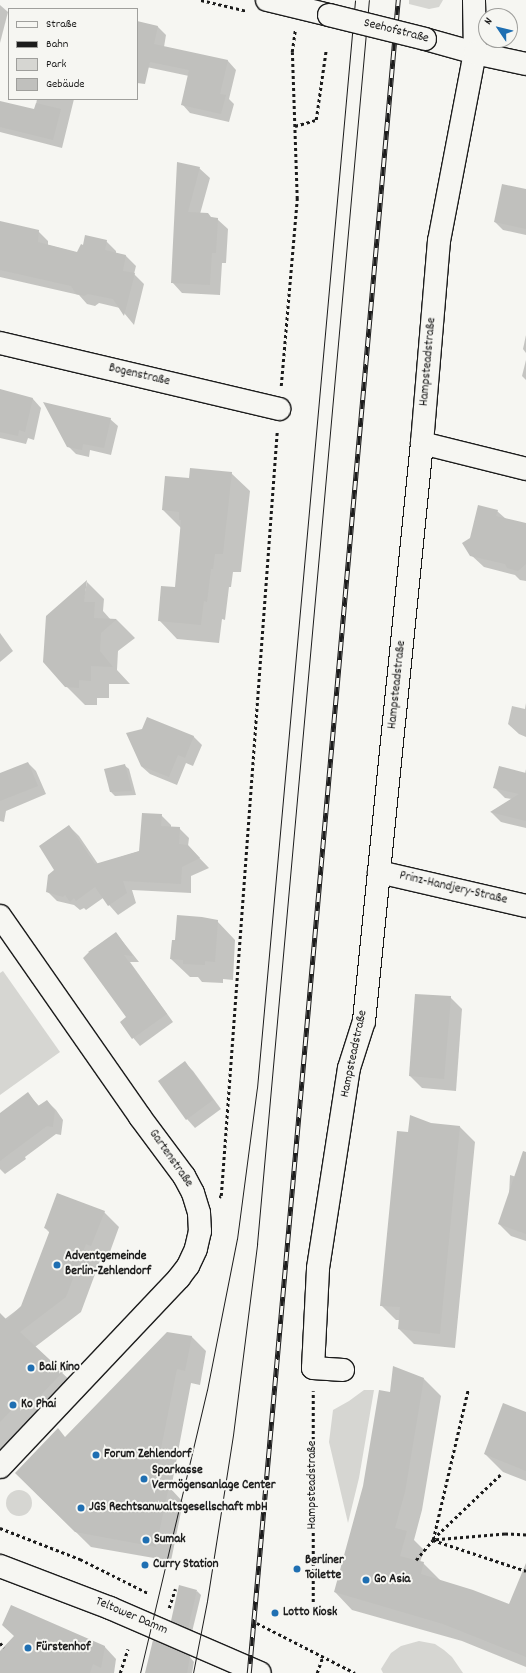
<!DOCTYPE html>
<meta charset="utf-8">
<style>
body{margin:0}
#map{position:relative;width:526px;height:1673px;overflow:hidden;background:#f6f6f2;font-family:Dekko,sans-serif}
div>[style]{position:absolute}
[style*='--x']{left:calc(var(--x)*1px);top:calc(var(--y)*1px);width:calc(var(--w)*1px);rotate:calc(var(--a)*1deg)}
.green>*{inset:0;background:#d6d6d2}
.round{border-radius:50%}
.shadow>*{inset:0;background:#0003}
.building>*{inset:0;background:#c0c0bd}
.path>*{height:2.5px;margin-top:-1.25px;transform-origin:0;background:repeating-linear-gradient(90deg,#1c1c1c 0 3px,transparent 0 6px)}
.roads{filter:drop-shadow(1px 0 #1c1c1c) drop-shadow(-1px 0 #1c1c1c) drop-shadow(0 1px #1c1c1c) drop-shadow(0 -1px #1c1c1c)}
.street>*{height:22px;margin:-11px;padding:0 11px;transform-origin:11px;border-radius:11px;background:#f6f6f2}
.secondary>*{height:22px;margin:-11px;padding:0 11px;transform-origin:11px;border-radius:11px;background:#f6f6f2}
.tram>*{height:1px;margin:-0.5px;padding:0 0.5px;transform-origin:0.5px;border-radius:0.5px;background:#1c1c1c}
.rail>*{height:4.5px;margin-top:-2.25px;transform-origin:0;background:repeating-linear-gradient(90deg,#f6f6f2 0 9px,#1c1c1c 0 18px);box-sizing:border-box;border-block:1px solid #1c1c1c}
.bridges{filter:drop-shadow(1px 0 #1c1c1c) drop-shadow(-1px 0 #1c1c1c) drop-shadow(0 1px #1c1c1c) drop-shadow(0 -1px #1c1c1c)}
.secondary-bridge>*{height:22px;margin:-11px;padding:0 11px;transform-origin:11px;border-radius:11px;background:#f6f6f2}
.dots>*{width:11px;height:11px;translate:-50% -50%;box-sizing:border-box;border:2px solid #f6f6f2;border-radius:50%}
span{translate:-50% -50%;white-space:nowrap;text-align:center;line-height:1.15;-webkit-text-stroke:4px #f6f6f2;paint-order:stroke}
.street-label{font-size:13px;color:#1c1c1c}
.poi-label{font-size:13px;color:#1c1c1c;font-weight:700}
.left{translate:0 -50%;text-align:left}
.legend{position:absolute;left:8px;top:8px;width:130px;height:92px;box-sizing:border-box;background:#f6f6f2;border:1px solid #9f9f9c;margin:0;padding:5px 7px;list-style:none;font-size:12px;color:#1c1c1c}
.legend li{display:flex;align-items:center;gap:8px;height:20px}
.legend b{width:20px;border:1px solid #9f9f9c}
.north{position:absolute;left:478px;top:8px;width:40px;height:40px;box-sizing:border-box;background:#f6f6f2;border:1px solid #9f9f9c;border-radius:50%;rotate:305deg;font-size:11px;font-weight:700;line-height:16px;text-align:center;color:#1c1c1c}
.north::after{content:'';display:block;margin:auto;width:14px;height:18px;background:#1f6fb2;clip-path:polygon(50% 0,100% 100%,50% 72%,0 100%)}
</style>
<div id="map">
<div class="green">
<i style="clip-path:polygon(409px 0,443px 0,439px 7px,429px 9px,409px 4px)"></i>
<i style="clip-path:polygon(3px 971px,60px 1052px,0 1095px,0 973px)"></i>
<i style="clip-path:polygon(364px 1390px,374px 1390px,359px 1478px,348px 1523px,329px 1442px,333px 1410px,349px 1401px)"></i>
<i class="round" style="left:6px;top:1490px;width:26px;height:26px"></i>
<i style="clip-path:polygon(419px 1641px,435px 1644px,444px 1650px,452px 1657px,463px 1673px,383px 1673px,381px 1669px,391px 1653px,401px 1646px)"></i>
</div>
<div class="shadow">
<i style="clip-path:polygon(0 5px,8px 12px,0 43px)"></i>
<i style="clip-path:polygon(137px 22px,158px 27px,166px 35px,164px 47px,228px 61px,236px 70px,229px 99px,234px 104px,229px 122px,190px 113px,182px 104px,189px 76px,137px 65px)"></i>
<i style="clip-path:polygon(37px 99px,74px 99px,62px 148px,0 132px,0 102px,35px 110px)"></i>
<i style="clip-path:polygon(178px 163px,199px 168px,210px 178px,200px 214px,217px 219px,228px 229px,226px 263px,222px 263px,220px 295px,182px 293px,172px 282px)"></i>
<i style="clip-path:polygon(526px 190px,526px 235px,503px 230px,495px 222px)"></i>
<i style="clip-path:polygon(0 226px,38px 231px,48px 241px,48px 245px,78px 253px,106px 241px,116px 251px,116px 254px,126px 256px,136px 266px,134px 274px,144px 284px,134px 325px,120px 308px,99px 303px,95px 306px,87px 304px,79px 295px,0 277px)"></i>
<i style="clip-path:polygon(526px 335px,526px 353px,523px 349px)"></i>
<i style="clip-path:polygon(526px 360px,526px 380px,522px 376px)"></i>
<i style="clip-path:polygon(0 392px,33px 399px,41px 408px,34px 440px,28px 438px,26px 444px,0 438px)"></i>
<i style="clip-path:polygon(110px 419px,118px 426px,111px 455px,90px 450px,89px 457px,76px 454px,68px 446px)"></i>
<i style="clip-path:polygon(231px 473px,250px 491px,241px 572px,233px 572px,231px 587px,229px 587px,225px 620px,222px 619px,219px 643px,177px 639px,159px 620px,176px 588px,181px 528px,163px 510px,190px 479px)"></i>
<i style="clip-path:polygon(497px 511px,506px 519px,526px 524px,526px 581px,520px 580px,515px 575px,484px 567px,471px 555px,471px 539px)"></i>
<i style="clip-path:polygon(87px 582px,104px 599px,103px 611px,111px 620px,117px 620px,135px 638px,118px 651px,117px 670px,130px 684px,109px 684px,109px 698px,97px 698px,97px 705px,85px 705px,66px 686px)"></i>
<i style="clip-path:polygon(0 633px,13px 651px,0 662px)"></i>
<i style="clip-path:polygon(526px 703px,526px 737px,519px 734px,508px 724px,512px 706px,525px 709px)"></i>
<i style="clip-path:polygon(193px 736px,202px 745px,193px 766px,186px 763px,177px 785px,150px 774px,141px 766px)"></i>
<i style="clip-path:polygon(28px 763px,36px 771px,46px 794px,6px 811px,4px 822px,0 821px,0 774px)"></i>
<i style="clip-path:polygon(124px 765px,129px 769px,136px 795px,115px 796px,111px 792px)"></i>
<i style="clip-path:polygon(526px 769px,526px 828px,501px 822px,491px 812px,512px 799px,505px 798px,494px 787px,525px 774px)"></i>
<i style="clip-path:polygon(161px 815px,171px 825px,171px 828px,179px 828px,189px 838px,188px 846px,209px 868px,191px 876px,191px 893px,132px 890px,136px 903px,118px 915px,103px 898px,86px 910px,84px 908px,80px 910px,74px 905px,57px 901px,47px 891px,69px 826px,79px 836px,98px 864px,140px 851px)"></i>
<i style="clip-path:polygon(217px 921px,235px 940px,233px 980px,223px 979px,223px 983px,202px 982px,198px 977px,190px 977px,171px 959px,176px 941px)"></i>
<i style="clip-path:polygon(116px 933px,139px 962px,130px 962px,173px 1022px,140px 1046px,121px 1023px,128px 1018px)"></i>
<i style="clip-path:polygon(450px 997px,462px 1009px,456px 1091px,422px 1088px,410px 1076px)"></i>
<i style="clip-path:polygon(185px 1063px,193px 1071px,221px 1109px,195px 1128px,187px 1119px)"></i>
<i style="clip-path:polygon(28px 1094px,40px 1107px,47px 1101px,56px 1110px,63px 1120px,61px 1135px,56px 1134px,25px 1157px,26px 1159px,5px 1174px,0 1169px,0 1114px)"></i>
<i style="clip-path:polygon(431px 1124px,460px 1127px,475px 1142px,455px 1348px,414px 1344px,399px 1329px,400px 1320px,396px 1320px,381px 1305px,409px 1133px)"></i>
<i style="clip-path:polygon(510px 1175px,526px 1180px,526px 1241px,511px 1236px,499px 1224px,509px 1195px)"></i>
<i style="clip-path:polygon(104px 1212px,119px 1227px,107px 1260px,101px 1258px,81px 1312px,35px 1347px,78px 1388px,0 1452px,0 1320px,1px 1322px,22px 1306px,50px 1233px,45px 1228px)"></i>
<i style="clip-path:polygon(191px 1336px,206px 1351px,200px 1385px,191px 1383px,171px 1489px,183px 1502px,171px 1561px,91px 1547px,16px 1473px,66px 1438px)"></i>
<i style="clip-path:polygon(424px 1379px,441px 1396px,422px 1510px,414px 1540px,424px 1550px,420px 1562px,423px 1563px,441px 1581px,509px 1605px,526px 1600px,526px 1667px,462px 1641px,352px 1610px,335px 1592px,391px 1393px)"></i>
<i style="clip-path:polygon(526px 1413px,526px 1481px,503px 1472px,485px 1454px)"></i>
<i style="clip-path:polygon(197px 1591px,201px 1595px,192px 1632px,176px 1625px,172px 1620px)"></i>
<i style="clip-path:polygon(154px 1642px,190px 1657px,194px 1662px,192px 1673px,146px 1673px)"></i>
<i style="clip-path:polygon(104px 1646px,116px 1659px,114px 1673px,0 1673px,0 1653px)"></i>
</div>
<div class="building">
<i style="clip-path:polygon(137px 21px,158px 26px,154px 44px,228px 60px,220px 94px,226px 95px,221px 114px,181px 105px,189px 70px,150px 62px,145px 84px,137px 83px)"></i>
<i style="clip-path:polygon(0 101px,34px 109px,36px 103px,61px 109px,53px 140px,0 127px)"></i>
<i style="clip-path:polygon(177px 162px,200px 167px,188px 212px,208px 213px,211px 217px,218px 218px,216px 253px,212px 253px,210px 285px,171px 283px)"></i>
<i style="clip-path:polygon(502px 184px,526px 189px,526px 229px,494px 222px)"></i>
<i style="clip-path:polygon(0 221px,39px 230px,38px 242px,77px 252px,81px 244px,83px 245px,85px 235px,107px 240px,105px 250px,126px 255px,123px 271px,135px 273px,124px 316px,113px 299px,88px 294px,84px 296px,76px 294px,71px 286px,0 270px)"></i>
<i style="clip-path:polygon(0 389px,33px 398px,25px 432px,19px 430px,18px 436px,0 432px)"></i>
<i style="clip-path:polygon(43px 402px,111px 418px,104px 448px,83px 444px,82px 450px,67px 447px)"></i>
<i style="clip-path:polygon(190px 468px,232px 472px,223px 554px,215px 554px,213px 569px,211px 569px,207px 602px,204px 601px,201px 625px,158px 621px,161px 586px,175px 587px,181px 520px,179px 520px,179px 512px,162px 510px,165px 476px,189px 478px)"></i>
<i style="clip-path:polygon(478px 505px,498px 510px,496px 516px,526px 523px,526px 564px,518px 571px,507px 568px,505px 564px,470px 556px,462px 543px,470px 538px)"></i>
<i style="clip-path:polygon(87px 580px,84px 602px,95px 602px,94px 618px,117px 619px,101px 633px,100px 651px,113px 667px,91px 666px,91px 681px,79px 680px,79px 688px,65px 687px,43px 662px,46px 616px)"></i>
<i style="clip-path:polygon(147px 717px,194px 736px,185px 758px,178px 755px,169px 777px,141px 766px,126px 733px,142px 729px)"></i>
<i style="clip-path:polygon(28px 762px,38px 786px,0 801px,0 773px)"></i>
<i style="clip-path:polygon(125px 764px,132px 791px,110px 792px,104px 769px)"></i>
<i style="clip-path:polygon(499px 766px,526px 773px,526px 821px,490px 812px,519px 794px,493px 788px)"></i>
<i style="clip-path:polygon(142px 813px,162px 814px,161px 826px,180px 827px,179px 844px,188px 845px,200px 858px,182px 867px,181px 884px,123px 881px,127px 893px,108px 906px,95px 887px,76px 901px,74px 898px,70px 902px,65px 895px,63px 897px,46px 892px,48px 875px,54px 870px,39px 846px,69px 825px,95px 864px,139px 851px)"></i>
<i style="clip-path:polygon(177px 915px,202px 917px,218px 920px,215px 962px,205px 961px,205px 965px,183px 964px,183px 960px,170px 959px,172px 940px,175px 940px)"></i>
<i style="clip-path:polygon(116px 932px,133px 956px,124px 955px,167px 1014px,132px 1039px,120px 1022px,126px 1017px,83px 958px,89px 952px,88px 952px)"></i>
<i style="clip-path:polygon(415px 994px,451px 996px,444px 1079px,409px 1076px)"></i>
<i style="clip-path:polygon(185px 1061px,213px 1100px,186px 1120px,158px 1081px)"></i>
<i style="clip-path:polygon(28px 1092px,38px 1106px,47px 1100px,55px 1111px,53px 1127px,47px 1126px,0 1161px,0 1113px)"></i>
<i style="clip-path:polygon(410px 1115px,431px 1123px,460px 1126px,440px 1334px,398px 1329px,400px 1307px,380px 1306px,397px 1131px,408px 1132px)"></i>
<i style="clip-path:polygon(523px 1151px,526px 1152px,526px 1234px,498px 1224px)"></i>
<i style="clip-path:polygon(57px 1193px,105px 1211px,91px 1246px,86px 1244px,66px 1297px,20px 1332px,63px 1372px,34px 1402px,26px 1395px,0 1422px,0 1313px,7px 1320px,21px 1306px,50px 1230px,44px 1228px)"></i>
<i style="clip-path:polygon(167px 1332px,192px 1336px,185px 1371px,177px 1369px,154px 1483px,169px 1486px,156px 1547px,75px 1532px,15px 1473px,58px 1428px,65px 1437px)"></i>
<i style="clip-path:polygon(393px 1366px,424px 1378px,405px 1492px,395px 1528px,407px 1531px,400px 1556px,424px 1562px,421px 1574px,473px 1590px,509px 1604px,526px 1563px,526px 1657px,443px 1624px,334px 1592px,363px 1486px,379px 1390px,390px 1392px)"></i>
<i style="clip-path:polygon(503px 1403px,526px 1412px,526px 1471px,484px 1454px)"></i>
<i style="clip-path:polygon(179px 1585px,197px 1590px,188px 1628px,171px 1621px)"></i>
<i style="clip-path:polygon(11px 1605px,105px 1646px,101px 1668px,93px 1664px,90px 1673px,0 1673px,0 1651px,14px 1636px,2px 1625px)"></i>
<i style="clip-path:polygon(153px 1640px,190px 1656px,187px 1673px,145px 1673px)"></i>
</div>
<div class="path">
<i style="--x:201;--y:0;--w:47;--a:13.4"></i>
<i style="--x:295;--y:126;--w:22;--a:-16"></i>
<i style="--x:316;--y:120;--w:71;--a:-81.9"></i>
<i style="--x:281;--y:386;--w:188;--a:-85.1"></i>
<i style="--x:297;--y:199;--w:147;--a:-91.9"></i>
<i style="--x:292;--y:52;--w:22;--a:-82"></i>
<i style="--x:219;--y:1197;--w:2;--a:-27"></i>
<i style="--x:221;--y:1196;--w:767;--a:-85.81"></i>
<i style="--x:0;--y:1528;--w:86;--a:21.2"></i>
<i style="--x:80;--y:1559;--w:76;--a:26.6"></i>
<i style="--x:526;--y:1535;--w:21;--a:-177"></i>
<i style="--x:505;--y:1534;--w:72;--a:175.2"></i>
<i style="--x:433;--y:1540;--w:98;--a:18.4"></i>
<i style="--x:433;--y:1539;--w:93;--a:-43.7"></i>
<i style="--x:416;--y:1560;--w:26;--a:-50"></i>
<i style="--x:433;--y:1540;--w:155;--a:-76.9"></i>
<i style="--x:313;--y:1602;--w:211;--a:-90"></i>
<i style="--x:169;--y:1608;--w:20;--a:-72"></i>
<i style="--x:257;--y:1623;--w:110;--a:27"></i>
<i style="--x:0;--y:1643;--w:6;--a:45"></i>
<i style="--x:120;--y:1673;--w:25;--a:-72"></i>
<i style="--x:317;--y:1673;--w:18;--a:-71"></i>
</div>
<div class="roads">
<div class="street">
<i style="--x:0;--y:343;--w:287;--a:13.3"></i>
<i style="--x:422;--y:443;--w:107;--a:14"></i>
<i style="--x:379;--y:872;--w:151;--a:13"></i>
<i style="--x:0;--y:916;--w:245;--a:55.1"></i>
<i style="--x:140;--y:1117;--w:74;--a:53.3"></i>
<i style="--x:184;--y:1176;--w:19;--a:62"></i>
<i style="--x:193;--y:1193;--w:21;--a:73"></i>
<i style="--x:199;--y:1213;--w:18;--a:87"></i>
<i style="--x:200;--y:1231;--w:18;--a:103"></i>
<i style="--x:196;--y:1249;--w:19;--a:115"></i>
<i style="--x:188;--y:1266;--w:15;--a:127"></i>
<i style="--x:179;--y:1278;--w:260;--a:133.4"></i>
<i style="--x:343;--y:1370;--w:30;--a:-176"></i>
<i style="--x:313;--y:1368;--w:100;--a:-87.1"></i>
<i style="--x:318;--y:1268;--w:202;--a:-81.2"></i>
<i style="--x:349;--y:1068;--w:49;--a:-72.3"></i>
<i style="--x:364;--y:1021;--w:581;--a:-84.27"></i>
<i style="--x:422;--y:443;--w:203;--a:-85.2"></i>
<i style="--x:439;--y:241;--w:191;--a:-79.2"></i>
<i style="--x:475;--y:53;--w:53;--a:-91.1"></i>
</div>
<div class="secondary">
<i style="--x:267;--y:0;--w:64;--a:13.6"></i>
<i style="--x:425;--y:39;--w:52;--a:15.6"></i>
<i style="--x:475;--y:53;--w:52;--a:12.2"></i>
<i style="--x:0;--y:1566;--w:118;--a:20.9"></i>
<i style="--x:110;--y:1608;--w:163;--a:23.4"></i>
</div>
</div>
<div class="tram">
<i style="--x:140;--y:1673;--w:291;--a:-76.7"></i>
<i style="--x:207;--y:1390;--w:154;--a:-78.8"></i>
<i style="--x:237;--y:1239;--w:152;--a:-82.5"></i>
<i style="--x:257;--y:1088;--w:1092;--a:-84.85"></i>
<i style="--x:193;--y:1673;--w:73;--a:-79"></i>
<i style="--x:207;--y:1601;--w:168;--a:-81.1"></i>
<i style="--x:233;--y:1435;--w:193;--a:-82.8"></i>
<i style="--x:257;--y:1244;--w:1249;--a:-84.86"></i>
</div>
<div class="rail">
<i style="--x:249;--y:1673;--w:1680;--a:-84.91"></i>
</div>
<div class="bridges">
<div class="secondary-bridge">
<i style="--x:329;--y:15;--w:99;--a:14"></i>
</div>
</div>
<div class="dots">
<i style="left:57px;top:1265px;background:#1f6fb2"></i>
<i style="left:31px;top:1368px;background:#1f6fb2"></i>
<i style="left:13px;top:1405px;background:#1f6fb2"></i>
<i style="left:96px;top:1455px;background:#1f6fb2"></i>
<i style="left:144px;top:1479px;background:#1f6fb2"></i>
<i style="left:81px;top:1508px;background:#1f6fb2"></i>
<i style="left:146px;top:1540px;background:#1f6fb2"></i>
<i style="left:145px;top:1565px;background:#1f6fb2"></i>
<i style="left:297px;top:1569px;background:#1f6fb2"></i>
<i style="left:366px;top:1580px;background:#1f6fb2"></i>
<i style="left:275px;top:1613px;background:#1f6fb2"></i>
<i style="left:28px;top:1648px;background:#1f6fb2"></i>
</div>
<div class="street-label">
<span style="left:396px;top:32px;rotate:14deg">Seehofstraße</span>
<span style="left:429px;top:362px;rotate:-85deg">Hampsteadstraße</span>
<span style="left:139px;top:376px;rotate:13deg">Bogenstraße</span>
<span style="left:398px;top:685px;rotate:-84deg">Hampsteadstraße</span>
<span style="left:453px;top:889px;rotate:13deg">Prinz-Handjery-Straße</span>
<span style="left:355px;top:1054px;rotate:-78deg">Hampsteadstraße</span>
<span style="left:170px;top:1159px;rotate:55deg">Gartenstraße</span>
<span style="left:313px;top:1485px;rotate:-90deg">Hampsteadstraße</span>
<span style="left:131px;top:1617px;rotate:23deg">Teltower Damm</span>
</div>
<div class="poi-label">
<span class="left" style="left:65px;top:1265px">Adventgemeinde<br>Berlin-Zehlendorf</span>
<span class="left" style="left:39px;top:1368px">Bali Kino</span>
<span class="left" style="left:21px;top:1405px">Ko Phai</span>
<span class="left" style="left:104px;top:1455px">Forum Zehlendorf</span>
<span class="left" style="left:152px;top:1479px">Sparkasse<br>Vermögensanlage Center</span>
<span class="left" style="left:89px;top:1508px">JGS Rechtsanwaltsgesellschaft mbH</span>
<span class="left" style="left:154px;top:1540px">Sumak</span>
<span class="left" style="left:305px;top:1569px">Berliner<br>Toilette</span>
<span class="left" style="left:153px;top:1565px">Curry Station</span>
<span class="left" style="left:374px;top:1580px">Go Asia</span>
<span class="left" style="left:283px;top:1613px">Lotto Kiosk</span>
<span class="left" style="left:36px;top:1648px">Fürstenhof</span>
</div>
<ul class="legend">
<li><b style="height:5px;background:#f6f6f2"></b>Straße</li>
<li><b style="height:5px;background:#1c1c1c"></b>Bahn</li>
<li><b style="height:11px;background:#d6d6d2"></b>Park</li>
<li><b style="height:11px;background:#c0c0bd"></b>Gebäude</li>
</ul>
<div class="north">N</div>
</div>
